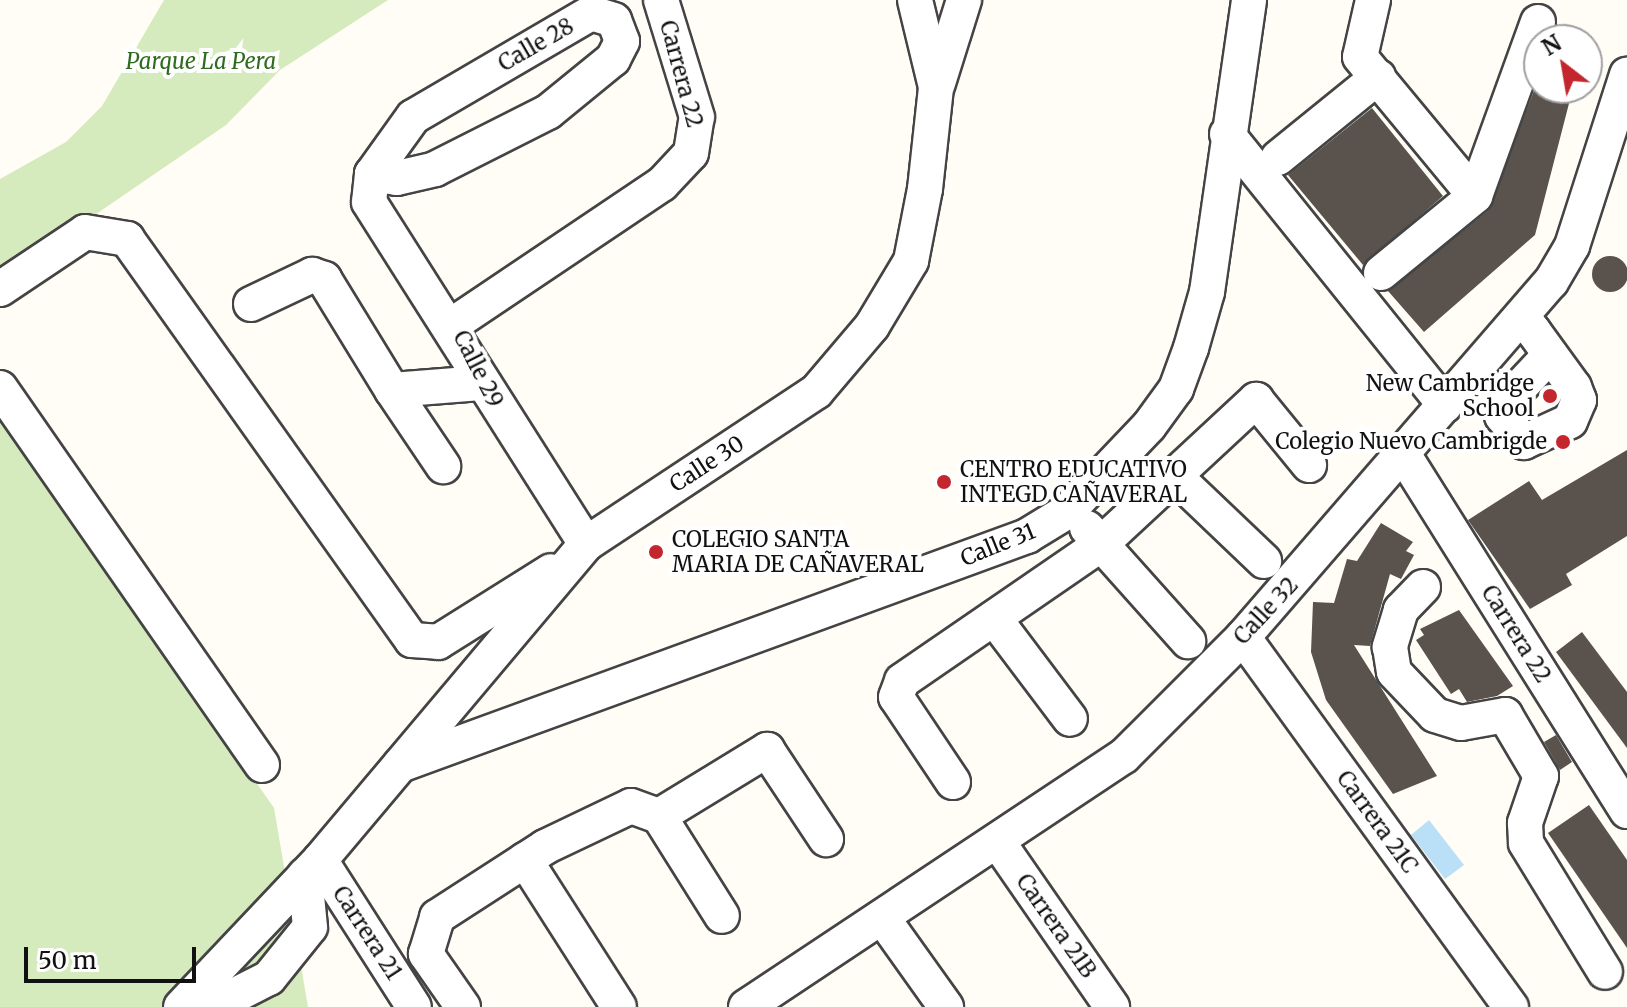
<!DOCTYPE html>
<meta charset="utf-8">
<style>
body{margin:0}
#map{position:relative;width:1627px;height:1007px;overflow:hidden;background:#fffdf5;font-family:Merriweather,serif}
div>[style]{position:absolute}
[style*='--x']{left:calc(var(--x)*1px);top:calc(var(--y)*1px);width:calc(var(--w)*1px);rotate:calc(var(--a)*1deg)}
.green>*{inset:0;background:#d5ebbd}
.water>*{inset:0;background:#b9e0f7}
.building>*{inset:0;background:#5a524d}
.round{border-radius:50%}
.roads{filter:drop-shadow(2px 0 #444) drop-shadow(-2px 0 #444) drop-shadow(0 2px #444) drop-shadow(0 -2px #444)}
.minor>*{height:34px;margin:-17px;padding:0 17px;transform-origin:17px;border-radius:17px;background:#fff}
.dots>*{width:22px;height:22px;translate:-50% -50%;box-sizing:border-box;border:4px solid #fff;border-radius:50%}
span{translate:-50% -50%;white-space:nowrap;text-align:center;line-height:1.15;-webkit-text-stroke:8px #fff;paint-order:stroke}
.street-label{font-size:22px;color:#111}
.park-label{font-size:22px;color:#2f6b1f;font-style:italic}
.poi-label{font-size:22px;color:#111}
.right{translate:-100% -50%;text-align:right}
.left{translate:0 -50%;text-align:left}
.north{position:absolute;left:1523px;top:24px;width:80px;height:80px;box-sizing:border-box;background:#fff;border:2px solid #a0a0a0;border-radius:50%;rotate:329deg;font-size:22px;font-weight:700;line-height:32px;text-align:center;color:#111}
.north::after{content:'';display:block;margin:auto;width:28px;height:36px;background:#c4262e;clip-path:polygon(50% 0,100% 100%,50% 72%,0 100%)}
.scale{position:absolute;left:24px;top:947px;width:172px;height:36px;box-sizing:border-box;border:4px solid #111;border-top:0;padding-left:10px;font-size:24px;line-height:28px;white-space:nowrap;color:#111;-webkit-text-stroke:6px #fff;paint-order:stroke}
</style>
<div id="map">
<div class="green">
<i style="clip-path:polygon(164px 0,388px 0,280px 70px,226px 125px,0 280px,0 179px,66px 142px,102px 106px)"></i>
<i style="clip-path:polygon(0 415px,274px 808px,308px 1007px,0 1007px)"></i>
</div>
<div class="water">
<i style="clip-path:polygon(1429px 820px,1464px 865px,1445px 879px,1411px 835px)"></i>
</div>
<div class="building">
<i style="clip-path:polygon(1535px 88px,1573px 88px,1535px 235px,1424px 332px,1388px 291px,1488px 211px)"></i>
<i style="clip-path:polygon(1372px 108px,1443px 196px,1363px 265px,1288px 175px)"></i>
<i class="round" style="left:1592px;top:256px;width:36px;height:36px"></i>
<i style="clip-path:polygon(1627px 450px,1627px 536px,1566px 574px,1572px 585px,1530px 609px,1468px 520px,1529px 481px,1542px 500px)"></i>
<i style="clip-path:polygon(1381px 523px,1413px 542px,1406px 551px,1414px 555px,1401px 579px,1390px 574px,1370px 646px,1354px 645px,1437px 776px,1393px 794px,1326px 700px,1311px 652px,1313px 602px,1334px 603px,1347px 559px,1357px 561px)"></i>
<i style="clip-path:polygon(1459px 610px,1513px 686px,1497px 696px,1467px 702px,1459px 689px,1451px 694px,1416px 640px,1424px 635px,1420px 629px)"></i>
<i style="clip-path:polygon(1582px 632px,1627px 692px,1627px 748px,1556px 652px)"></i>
<i style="clip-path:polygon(1556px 735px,1572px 762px,1560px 770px,1544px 742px)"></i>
<i style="clip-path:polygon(1589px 805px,1627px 860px,1627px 948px,1548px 833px)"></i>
</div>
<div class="roads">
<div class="minor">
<i style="--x:1373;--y:0;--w:58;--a:102.8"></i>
<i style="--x:1360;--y:57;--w:180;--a:50.4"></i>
<i style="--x:938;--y:83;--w:87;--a:-72.6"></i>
<i style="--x:1227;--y:134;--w:348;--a:51.2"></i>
<i style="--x:1278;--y:158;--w:129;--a:-39"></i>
<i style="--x:372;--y:174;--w:25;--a:9"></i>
<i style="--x:397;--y:178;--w:39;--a:-13"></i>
<i style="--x:435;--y:169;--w:127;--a:-26.8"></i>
<i style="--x:548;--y:112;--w:84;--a:-39.2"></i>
<i style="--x:613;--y:59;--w:20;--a:-63"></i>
<i style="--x:622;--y:41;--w:22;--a:-111"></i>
<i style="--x:614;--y:20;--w:24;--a:-163"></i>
<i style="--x:591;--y:13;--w:206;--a:149.7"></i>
<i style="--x:413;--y:117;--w:70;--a:125.7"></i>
<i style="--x:372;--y:174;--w:28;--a:96"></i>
<i style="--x:369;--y:202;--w:405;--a:57.6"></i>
<i style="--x:1381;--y:273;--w:122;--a:-39.3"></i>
<i style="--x:1475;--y:196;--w:185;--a:-70.1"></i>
<i style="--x:0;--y:289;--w:102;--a:-33.8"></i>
<i style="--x:85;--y:232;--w:43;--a:9.5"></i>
<i style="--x:127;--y:239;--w:492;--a:54.6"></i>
<i style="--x:412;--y:640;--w:26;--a:4"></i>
<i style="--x:438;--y:642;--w:133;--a:-32.1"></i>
<i style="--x:251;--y:304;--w:68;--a:-25.4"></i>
<i style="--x:312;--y:275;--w:13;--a:18"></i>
<i style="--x:324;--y:279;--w:130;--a:58.5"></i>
<i style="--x:392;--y:390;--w:89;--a:-4.5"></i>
<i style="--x:1522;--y:316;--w:20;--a:53"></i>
<i style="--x:1534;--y:332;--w:68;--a:54"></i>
<i style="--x:1574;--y:387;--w:14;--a:69"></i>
<i style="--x:1579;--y:400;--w:23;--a:113"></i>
<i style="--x:1570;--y:421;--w:51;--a:155.5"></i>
<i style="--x:1524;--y:442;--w:34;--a:-130"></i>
<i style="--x:1502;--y:416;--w:13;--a:-77"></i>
<i style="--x:1505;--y:403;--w:66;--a:-46.8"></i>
<i style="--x:452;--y:325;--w:253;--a:-33.9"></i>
<i style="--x:662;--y:184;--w:42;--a:-46.9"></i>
<i style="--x:691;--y:153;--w:36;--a:-81"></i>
<i style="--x:697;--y:117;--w:122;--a:-107.1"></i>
<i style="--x:0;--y:388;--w:459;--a:55.2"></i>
<i style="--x:392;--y:390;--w:92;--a:56.1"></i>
<i style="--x:1405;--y:457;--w:418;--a:57.9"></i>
<i style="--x:1178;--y:479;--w:119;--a:43.6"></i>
<i style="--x:1087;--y:528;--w:152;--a:48.2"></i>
<i style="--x:1423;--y:587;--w:32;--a:134"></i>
<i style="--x:1401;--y:610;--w:39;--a:107"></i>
<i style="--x:1390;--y:647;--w:25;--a:81"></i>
<i style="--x:1394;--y:672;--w:59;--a:46.4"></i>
<i style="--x:1435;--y:715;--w:27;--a:17"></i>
<i style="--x:1461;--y:723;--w:45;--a:-10.3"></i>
<i style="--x:1505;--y:715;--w:71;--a:59.5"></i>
<i style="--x:1541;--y:776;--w:50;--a:108.8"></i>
<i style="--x:1525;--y:823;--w:20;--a:87"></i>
<i style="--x:1526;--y:843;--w:151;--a:58.5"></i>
<i style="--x:994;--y:618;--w:126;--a:53"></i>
<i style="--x:1243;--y:637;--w:457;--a:54.1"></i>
<i style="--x:400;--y:765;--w:668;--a:-20.06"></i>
<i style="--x:1027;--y:536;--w:48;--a:-31.4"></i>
<i style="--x:1068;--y:511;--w:117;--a:-46.4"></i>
<i style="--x:1149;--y:426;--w:46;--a:-53.9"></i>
<i style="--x:1176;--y:389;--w:44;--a:-69.9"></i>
<i style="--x:1191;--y:348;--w:58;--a:-74.1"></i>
<i style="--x:1207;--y:292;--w:295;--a:-81.8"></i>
<i style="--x:953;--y:782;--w:102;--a:-123.8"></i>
<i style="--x:896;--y:697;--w:17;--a:-69"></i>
<i style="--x:902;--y:681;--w:242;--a:-34.5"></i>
<i style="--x:1101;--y:544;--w:212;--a:-42.9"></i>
<i style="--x:1256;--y:400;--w:84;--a:50.8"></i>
<i style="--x:659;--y:816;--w:127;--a:-31.4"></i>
<i style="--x:767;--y:750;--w:107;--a:56.5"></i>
<i style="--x:1000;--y:845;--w:197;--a:55.3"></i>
<i style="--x:320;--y:860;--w:174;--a:57.4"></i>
<i style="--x:525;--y:860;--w:174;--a:57.4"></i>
<i style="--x:884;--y:920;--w:107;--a:54.5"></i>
<i style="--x:181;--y:1007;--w:202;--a:-46.6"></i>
<i style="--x:320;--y:860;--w:413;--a:-49.9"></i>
<i style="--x:586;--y:544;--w:276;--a:-33.5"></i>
<i style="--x:816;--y:392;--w:87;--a:-49.7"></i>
<i style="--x:872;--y:326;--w:76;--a:-59"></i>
<i style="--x:911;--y:261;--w:73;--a:-79"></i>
<i style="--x:925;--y:189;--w:103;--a:-83.8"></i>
<i style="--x:936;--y:87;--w:89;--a:-103.6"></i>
<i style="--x:212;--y:1007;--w:64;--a:-27"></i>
<i style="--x:269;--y:978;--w:65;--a:-51.2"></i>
<i style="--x:310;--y:927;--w:52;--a:-95.5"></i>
<i style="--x:463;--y:1007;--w:65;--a:-124.9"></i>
<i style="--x:426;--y:954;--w:39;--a:-73"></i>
<i style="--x:437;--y:917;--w:129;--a:-32.9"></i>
<i style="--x:545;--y:847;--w:95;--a:-25.5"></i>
<i style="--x:631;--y:806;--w:30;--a:20"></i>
<i style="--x:659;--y:816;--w:118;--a:57.8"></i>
<i style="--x:746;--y:1007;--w:454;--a:-33.6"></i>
<i style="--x:1124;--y:756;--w:168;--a:-45"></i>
<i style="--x:1243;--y:637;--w:470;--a:-49.1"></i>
<i style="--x:1551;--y:282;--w:42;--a:-59.7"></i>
<i style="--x:1572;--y:246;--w:180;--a:-72.2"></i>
</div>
</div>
<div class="dots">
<i style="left:1550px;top:396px;background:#c4262e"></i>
<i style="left:1563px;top:442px;background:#c4262e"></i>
<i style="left:944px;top:482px;background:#c4262e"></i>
<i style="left:656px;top:552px;background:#c4262e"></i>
</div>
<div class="street-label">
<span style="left:536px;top:45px;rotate:-30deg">Calle 28</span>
<span style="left:681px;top:74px;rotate:75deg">Carrera 22</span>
<span style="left:478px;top:369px;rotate:63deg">Calle 29</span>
<span style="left:707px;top:464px;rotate:-33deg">Calle 30</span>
<span style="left:998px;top:545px;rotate:-22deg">Calle 31</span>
<span style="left:1266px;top:611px;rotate:-47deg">Calle 32</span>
<span style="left:1516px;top:634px;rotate:58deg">Carrera 22</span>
<span style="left:1377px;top:822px;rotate:54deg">Carrera 21C</span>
<span style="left:1056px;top:926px;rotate:55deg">Carrera 21B</span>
<span style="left:367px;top:933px;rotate:57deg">Carrera 21</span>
</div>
<div class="park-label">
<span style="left:201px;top:62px">Parque La Pera</span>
</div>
<div class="poi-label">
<span class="right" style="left:1534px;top:396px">New Cambridge<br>School</span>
<span class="right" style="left:1547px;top:442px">Colegio Nuevo Cambrigde</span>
<span class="left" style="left:960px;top:482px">CENTRO EDUCATIVO<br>INTEGD CAÑAVERAL</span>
<span class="left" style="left:672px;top:552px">COLEGIO SANTA<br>MARIA DE CAÑAVERAL</span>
</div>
<div class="north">N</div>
<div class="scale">50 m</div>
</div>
